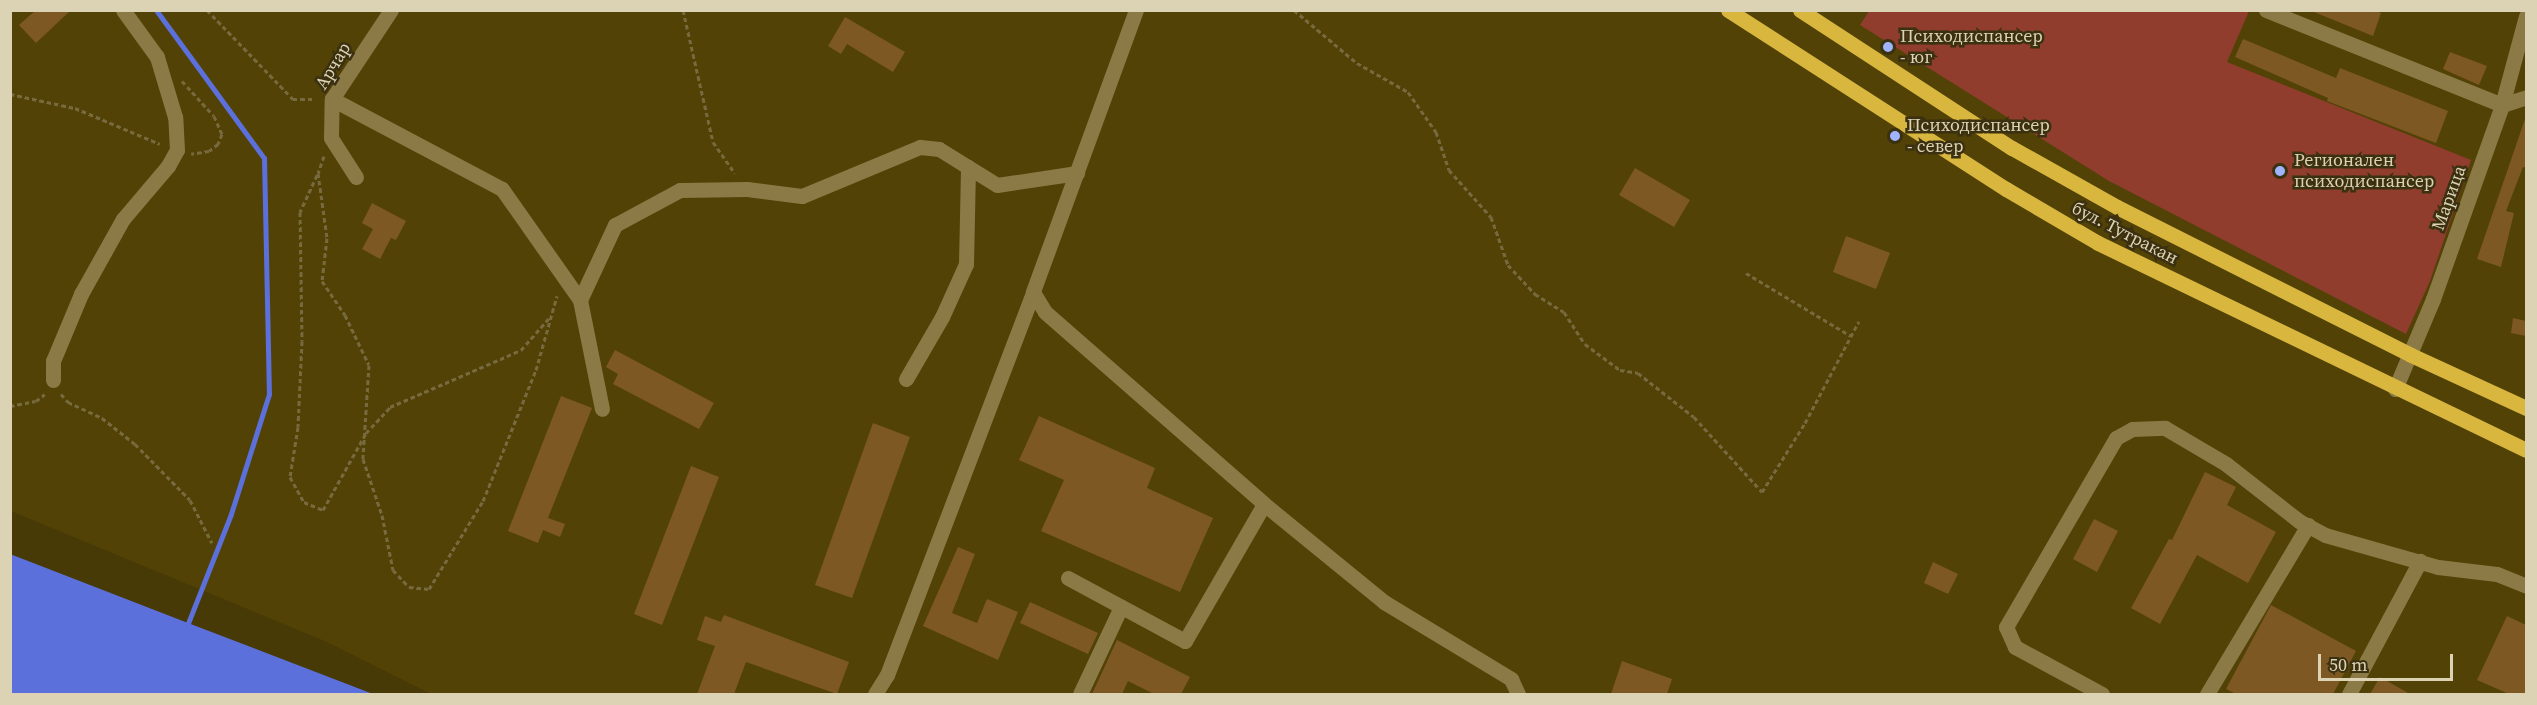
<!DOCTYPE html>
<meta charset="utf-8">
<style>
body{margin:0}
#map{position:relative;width:2537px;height:705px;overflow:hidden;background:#483a07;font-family:"Source Serif 4",serif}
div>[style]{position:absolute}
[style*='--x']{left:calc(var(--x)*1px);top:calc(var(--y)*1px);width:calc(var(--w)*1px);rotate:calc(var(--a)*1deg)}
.built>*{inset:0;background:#524206}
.green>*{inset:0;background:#903d2e}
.water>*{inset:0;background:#5c70db}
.stream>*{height:5px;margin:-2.5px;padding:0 2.5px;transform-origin:2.5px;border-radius:2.5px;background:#5c70db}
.building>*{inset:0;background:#7d5823}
.path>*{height:3px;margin-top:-1.5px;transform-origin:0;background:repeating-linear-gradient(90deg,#776a3e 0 4.5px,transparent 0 7.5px)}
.minor>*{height:15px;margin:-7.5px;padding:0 7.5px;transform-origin:7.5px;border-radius:7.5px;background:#8b7a46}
.major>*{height:15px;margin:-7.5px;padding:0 7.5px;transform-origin:7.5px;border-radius:7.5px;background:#d9b63e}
.dots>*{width:16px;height:16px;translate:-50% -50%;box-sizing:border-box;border:3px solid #3b3110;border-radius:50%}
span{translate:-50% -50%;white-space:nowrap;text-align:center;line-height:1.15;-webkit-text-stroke:5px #3b3110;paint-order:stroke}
.poi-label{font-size:18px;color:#dcd2b4}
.left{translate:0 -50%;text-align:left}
.street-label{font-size:18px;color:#dcd2b4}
.frame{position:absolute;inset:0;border:12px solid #dcd2b4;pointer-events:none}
.scale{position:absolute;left:2318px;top:654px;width:135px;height:27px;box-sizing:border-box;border:3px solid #dcd2b4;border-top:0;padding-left:8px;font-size:18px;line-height:21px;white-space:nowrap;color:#dcd2b4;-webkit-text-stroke:4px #3b3110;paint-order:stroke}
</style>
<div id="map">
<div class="built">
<i style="clip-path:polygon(10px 11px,2526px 11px,2526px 694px,431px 694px,327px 642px,11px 511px)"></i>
</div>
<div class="green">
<i style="clip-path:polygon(1869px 11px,2249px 11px,2227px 62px,2471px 160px,2430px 281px,2406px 334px,2109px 181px,1860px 25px)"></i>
</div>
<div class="water">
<i style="clip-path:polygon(10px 554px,188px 623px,373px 694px,11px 694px)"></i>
</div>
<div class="stream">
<i style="--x:156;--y:10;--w:183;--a:53.9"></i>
<i style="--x:264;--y:158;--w:236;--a:88.8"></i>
<i style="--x:269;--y:394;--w:126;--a:107.6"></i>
<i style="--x:231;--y:514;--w:117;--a:111.5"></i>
</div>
<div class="building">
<i style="clip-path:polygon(36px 10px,71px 10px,36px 43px,19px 25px)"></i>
<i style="clip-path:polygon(2309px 10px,2373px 10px,2381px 13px,2373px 36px)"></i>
<i style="clip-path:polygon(845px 17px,905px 52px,893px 72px,847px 44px,841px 54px,828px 46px)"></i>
<i style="clip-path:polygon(2243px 39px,2336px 78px,2340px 68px,2448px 111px,2436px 143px,2327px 101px,2328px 98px,2235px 57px)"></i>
<i style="clip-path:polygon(2450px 52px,2487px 66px,2479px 85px,2443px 69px)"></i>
<i style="clip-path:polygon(2525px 119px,2526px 168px,2523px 167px,2506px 211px,2514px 213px,2501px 267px,2477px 259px)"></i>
<i style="clip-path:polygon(1635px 168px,1690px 200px,1674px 227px,1619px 195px)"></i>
<i style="clip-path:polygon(372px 203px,406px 221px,396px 240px,391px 238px,380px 259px,362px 249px,373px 229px,362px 223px)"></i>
<i style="clip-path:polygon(1846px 236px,1890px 253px,1876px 289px,1833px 272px)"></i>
<i style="clip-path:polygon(2513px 318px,2526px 321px,2526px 336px,2511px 333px)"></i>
<i style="clip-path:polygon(615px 350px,714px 403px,699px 429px,613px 384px,618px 374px,606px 367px)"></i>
<i style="clip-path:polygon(561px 396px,592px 408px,548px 518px,565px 524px,560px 537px,543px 530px,538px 543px,508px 531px)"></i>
<i style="clip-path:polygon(1039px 416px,1155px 468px,1147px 488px,1213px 518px,1180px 592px,1041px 531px,1064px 480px,1019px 460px)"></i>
<i style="clip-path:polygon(873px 423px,910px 437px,852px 598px,815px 585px)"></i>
<i style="clip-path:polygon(691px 466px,719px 477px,662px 625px,634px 614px)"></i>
<i style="clip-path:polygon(2205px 472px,2236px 487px,2227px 505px,2276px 532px,2248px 583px,2197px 555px,2160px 624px,2131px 608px,2169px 539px,2172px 540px)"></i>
<i style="clip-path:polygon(2094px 519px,2118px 531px,2097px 572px,2073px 559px)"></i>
<i style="clip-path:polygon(958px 547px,975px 554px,952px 613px,977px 623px,987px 599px,1018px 612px,998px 660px,923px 626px)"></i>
<i style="clip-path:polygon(1933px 562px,1958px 574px,1948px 594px,1924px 583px)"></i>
<i style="clip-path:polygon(1030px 602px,1098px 633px,1088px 654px,1020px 623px)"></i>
<i style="clip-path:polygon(2271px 605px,2356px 651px,2333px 694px,2236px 694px,2226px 689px)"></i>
<i style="clip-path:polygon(724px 615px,849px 662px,837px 694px,746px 662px,734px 694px,697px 694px,715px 646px,697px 640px,705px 616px,721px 622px)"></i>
<i style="clip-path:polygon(2507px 616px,2526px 625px,2526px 694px,2509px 694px,2477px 680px)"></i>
<i style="clip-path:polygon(1117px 640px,1190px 677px,1181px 694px,1154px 694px,1128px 681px,1122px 694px,1092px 694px)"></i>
<i style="clip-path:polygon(1622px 661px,1672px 679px,1667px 694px,1611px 694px)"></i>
<i style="clip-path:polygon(2380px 677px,2410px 694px,2370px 694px)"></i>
</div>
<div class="path">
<i style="--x:207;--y:10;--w:124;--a:46"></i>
<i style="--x:293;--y:99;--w:22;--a:0"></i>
<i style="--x:683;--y:10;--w:135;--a:77.2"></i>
<i style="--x:713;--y:142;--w:38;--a:55"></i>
<i style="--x:1294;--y:10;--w:82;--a:40.1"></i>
<i style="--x:1357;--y:63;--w:59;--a:29.6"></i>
<i style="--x:1408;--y:92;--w:49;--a:55"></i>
<i style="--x:1436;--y:132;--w:40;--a:71.1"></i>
<i style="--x:1449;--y:170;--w:63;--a:48.2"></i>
<i style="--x:1491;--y:217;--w:51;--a:70.5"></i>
<i style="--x:1508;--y:265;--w:40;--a:47"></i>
<i style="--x:1535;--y:294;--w:34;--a:32"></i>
<i style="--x:1564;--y:312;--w:38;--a:57"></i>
<i style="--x:1585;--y:344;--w:44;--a:36.6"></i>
<i style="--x:1620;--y:370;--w:18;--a:9"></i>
<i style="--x:1638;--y:373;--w:71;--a:38.2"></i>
<i style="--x:1694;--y:417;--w:101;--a:47.8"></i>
<i style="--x:1762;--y:492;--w:81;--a:-58.1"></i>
<i style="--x:1805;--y:423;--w:115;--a:-62.1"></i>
<i style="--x:182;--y:81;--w:47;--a:47.6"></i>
<i style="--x:214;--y:116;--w:20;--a:66"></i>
<i style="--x:222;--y:134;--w:11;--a:112"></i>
<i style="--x:218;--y:144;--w:11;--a:142"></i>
<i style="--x:209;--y:151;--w:18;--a:171"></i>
<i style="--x:10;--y:94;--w:66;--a:12.2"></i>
<i style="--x:75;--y:108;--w:92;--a:23"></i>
<i style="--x:324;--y:156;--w:18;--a:109"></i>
<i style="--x:318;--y:173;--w:66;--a:82.1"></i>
<i style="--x:327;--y:238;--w:43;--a:96.6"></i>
<i style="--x:322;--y:281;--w:41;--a:55.9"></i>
<i style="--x:345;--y:315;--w:55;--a:64.4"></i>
<i style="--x:369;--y:365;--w:94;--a:93.7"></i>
<i style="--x:363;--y:459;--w:59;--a:71.3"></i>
<i style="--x:382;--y:515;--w:56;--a:78.7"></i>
<i style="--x:393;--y:570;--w:23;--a:47"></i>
<i style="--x:409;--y:587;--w:20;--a:6"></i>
<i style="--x:429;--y:589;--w:103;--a:-58.5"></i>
<i style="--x:483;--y:501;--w:141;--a:-68"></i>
<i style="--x:536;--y:370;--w:77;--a:-74.2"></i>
<i style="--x:317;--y:175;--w:41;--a:114.7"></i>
<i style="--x:300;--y:212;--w:129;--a:89.1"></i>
<i style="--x:302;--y:341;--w:86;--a:92.7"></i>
<i style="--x:298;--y:427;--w:51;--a:99.1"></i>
<i style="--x:290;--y:477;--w:29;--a:61"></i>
<i style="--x:304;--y:502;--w:21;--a:23"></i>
<i style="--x:323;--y:510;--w:88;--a:-60.8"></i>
<i style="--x:366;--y:433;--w:35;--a:-47"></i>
<i style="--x:390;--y:407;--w:143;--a:-23.5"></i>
<i style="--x:521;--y:350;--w:44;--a:-48.7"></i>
<i style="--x:1746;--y:273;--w:122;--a:31"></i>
<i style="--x:61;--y:394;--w:11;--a:49"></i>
<i style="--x:68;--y:402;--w:38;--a:25"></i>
<i style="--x:102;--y:418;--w:42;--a:38.2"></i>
<i style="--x:135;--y:444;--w:78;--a:45.5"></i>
<i style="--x:190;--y:500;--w:48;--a:62.9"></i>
<i style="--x:10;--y:406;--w:26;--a:-11"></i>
<i style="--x:36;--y:401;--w:11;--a:-38"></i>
</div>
<div class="minor">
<i style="--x:1136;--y:10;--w:300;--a:110.1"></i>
<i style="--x:1033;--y:292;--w:23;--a:59"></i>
<i style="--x:1045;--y:312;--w:291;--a:41.2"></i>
<i style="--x:1264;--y:504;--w:155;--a:39.2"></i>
<i style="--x:1384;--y:602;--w:149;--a:31.2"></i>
<i style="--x:1511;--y:679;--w:17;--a:65"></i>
<i style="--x:2266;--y:10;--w:254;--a:21.9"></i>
<i style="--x:2502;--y:105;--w:25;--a:-18"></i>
<i style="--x:332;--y:99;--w:192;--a:27.9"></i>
<i style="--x:502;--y:189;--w:136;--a:54.9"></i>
<i style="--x:580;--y:300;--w:111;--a:78.6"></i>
<i style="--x:356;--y:177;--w:46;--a:-122.7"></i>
<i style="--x:331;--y:138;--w:39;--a:-89"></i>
<i style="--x:332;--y:99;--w:107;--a:-56.5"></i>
<i style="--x:580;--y:300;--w:83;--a:-65"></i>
<i style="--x:615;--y:225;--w:74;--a:-28.3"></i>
<i style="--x:680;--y:190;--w:67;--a:-0.9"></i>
<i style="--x:747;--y:189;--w:55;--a:7.3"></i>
<i style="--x:802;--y:196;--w:128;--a:-22.6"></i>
<i style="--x:920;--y:147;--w:19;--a:6"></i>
<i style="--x:939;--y:149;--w:68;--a:31.8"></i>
<i style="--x:997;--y:185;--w:81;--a:-8.5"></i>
<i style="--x:906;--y:379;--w:72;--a:-59.9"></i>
<i style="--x:942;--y:317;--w:58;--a:-65.6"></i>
<i style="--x:966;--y:264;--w:97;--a:-88.8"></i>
<i style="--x:53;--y:380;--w:19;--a:-90"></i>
<i style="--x:53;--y:361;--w:73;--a:-67.3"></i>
<i style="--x:81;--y:294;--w:86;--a:-60.8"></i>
<i style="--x:123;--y:219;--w:70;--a:-49.7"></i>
<i style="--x:168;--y:166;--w:18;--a:-61"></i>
<i style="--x:177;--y:150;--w:33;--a:-93"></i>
<i style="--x:175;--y:117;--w:63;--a:-106.7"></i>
<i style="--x:157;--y:57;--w:58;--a:-125.9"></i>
<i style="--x:2395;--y:389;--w:98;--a:-67.1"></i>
<i style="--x:2433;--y:299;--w:206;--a:-70.4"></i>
<i style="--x:2502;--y:105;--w:92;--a:-74.9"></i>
<i style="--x:1068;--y:578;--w:133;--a:28.3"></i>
<i style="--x:1185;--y:641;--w:158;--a:-60"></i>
<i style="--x:875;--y:694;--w:22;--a:-58"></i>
<i style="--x:887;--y:675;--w:410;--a:-69.1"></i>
<i style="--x:1080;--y:694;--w:96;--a:-64.8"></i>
<i style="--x:2102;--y:694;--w:99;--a:-151.6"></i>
<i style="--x:2015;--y:647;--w:22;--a:-114"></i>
<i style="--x:2006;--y:627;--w:219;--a:-59.8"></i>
<i style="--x:2116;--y:438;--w:18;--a:-29"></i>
<i style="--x:2132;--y:429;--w:33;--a:-2"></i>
<i style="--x:2165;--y:428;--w:71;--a:30.5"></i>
<i style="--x:2226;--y:464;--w:93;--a:38"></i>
<i style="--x:2299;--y:521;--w:30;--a:28"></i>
<i style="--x:2325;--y:535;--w:117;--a:15.8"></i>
<i style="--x:2438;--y:567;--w:59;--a:6.8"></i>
<i style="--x:2497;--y:574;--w:31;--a:22"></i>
<i style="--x:2207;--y:694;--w:197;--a:-59.1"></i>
<i style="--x:2349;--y:694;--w:151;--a:-61.9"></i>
</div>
<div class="major">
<i style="--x:1728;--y:10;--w:331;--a:32.8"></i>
<i style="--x:2006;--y:189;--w:107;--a:30.4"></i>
<i style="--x:2098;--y:243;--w:475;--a:25.8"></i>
<i style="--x:1800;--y:10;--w:253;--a:33.1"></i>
<i style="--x:2012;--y:148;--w:120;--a:29.3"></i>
<i style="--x:2117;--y:207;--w:329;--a:26.7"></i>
<i style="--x:2411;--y:355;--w:127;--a:24.7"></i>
</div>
<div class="dots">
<i style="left:1888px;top:47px;background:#a0b3fd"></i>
<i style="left:1895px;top:136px;background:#a0b3fd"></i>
<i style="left:2280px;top:171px;background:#a0b3fd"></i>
</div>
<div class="poi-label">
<span class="left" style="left:1900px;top:47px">Психодиспансер<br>- юг</span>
<span class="left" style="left:1907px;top:136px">Психодиспансер<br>- север</span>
<span class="left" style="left:2294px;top:171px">Регионален<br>психодиспансер</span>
</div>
<div class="street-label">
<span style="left:333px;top:66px;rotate:-59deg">Арчар</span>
<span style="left:2449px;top:198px;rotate:-70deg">Марица</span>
<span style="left:2125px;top:233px;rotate:27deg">бул. Тутракан</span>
</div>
<div class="frame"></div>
<div class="scale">50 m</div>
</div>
